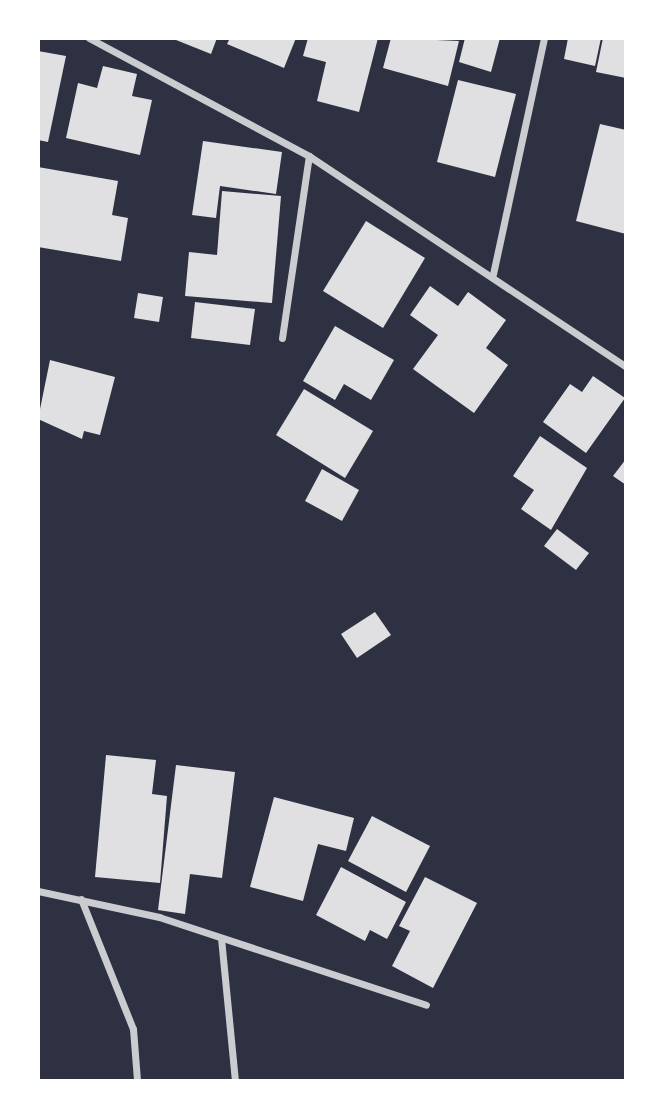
<!DOCTYPE html>
<style>
body{margin:0}
#map{position:relative;width:664px;height:1119px;overflow:hidden;background:#2d3142;font-family:"Fira Sans",sans-serif}
div>[style]{position:absolute}
[style*='--x']{left:calc(var(--x)*1px);top:calc(var(--y)*1px);width:calc(var(--w)*1px);rotate:calc(var(--a)*1deg)}
.building>*{inset:0;background:#e0e0e3}
.minor>*{height:7px;margin:-3.5px;padding:0 3.5px;transform-origin:3.5px;border-radius:3.5px;background:#caccd0}
span{translate:-50% -50%;white-space:nowrap;text-align:center;line-height:1.15;-webkit-text-stroke:7px #fff;paint-order:stroke}
.frame{position:absolute;inset:0;border:40px solid #fff;pointer-events:none}
</style>
<div id="map">
<div class="building">
<i style="clip-path:polygon(171px 38px,217px 38px,211px 54px)"></i>
<i style="clip-path:polygon(230px 38px,296px 38px,284px 68px,227px 44px)"></i>
<i style="clip-path:polygon(308px 38px,378px 38px,359px 112px,317px 101px,326px 62px,303px 56px)"></i>
<i style="clip-path:polygon(391px 38px,459px 41px,448px 86px,383px 68px)"></i>
<i style="clip-path:polygon(465px 38px,500px 38px,491px 72px,459px 62px)"></i>
<i style="clip-path:polygon(568px 38px,601px 38px,595px 66px,564px 59px)"></i>
<i style="clip-path:polygon(603px 38px,626px 38px,626px 78px,596px 72px)"></i>
<i style="clip-path:polygon(38px 51px,66px 56px,48px 142px,38px 140px)"></i>
<i style="clip-path:polygon(103px 66px,137px 74px,132px 96px,152px 100px,140px 155px,66px 138px,78px 83px,97px 88px)"></i>
<i style="clip-path:polygon(458px 80px,516px 94px,495px 177px,437px 162px)"></i>
<i style="clip-path:polygon(600px 124px,626px 130px,626px 234px,576px 221px)"></i>
<i style="clip-path:polygon(203px 141px,282px 152px,276px 194px,220px 186px,216px 218px,192px 215px)"></i>
<i style="clip-path:polygon(38px 167px,118px 181px,112px 215px,128px 218px,121px 261px,38px 247px)"></i>
<i style="clip-path:polygon(222px 191px,281px 196px,272px 303px,185px 296px,189px 252px,217px 255px)"></i>
<i style="clip-path:polygon(366px 221px,425px 258px,383px 328px,323px 291px)"></i>
<i style="clip-path:polygon(430px 286px,458px 306px,468px 292px,506px 320px,486px 348px,508px 365px,474px 413px,413px 369px,438px 335px,410px 315px)"></i>
<i style="clip-path:polygon(138px 293px,163px 297px,159px 322px,134px 318px)"></i>
<i style="clip-path:polygon(195px 302px,255px 309px,250px 345px,191px 338px)"></i>
<i style="clip-path:polygon(335px 326px,394px 360px,371px 400px,344px 384px,335px 400px,303px 381px)"></i>
<i style="clip-path:polygon(50px 360px,115px 377px,100px 435px,84px 431px,82px 439px,38px 419px)"></i>
<i style="clip-path:polygon(593px 376px,625px 398px,586px 453px,543px 422px,570px 384px,582px 392px)"></i>
<i style="clip-path:polygon(304px 389px,373px 431px,345px 478px,276px 435px)"></i>
<i style="clip-path:polygon(540px 436px,587px 468px,551px 530px,521px 509px,534px 490px,513px 476px)"></i>
<i style="clip-path:polygon(626px 459px,626px 485px,613px 476px)"></i>
<i style="clip-path:polygon(322px 469px,359px 490px,342px 521px,305px 501px)"></i>
<i style="clip-path:polygon(557px 529px,589px 553px,576px 570px,544px 546px)"></i>
<i style="clip-path:polygon(375px 612px,391px 635px,357px 658px,341px 634px)"></i>
<i style="clip-path:polygon(106px 755px,156px 760px,152px 794px,167px 796px,160px 883px,95px 877px)"></i>
<i style="clip-path:polygon(176px 765px,235px 772px,222px 878px,190px 874px,185px 914px,158px 910px)"></i>
<i style="clip-path:polygon(274px 797px,354px 818px,346px 851px,318px 844px,303px 901px,250px 887px)"></i>
<i style="clip-path:polygon(372px 816px,430px 846px,406px 892px,348px 861px)"></i>
<i style="clip-path:polygon(341px 867px,406px 902px,387px 939px,370px 930px,365px 941px,316px 915px)"></i>
<i style="clip-path:polygon(425px 877px,477px 903px,433px 988px,392px 966px,410px 931px,399px 926px)"></i>
</div>
<div class="minor">
<i style="--x:89;--y:38;--w:250;--a:28.2"></i>
<i style="--x:309;--y:156;--w:381;--a:33.6"></i>
<i style="--x:493;--y:274;--w:241;--a:-77.8"></i>
<i style="--x:282;--y:338;--w:184;--a:-81.6"></i>
<i style="--x:38;--y:891;--w:124;--a:12.1"></i>
<i style="--x:159;--y:917;--w:281;--a:18.2"></i>
<i style="--x:81;--y:899;--w:140;--a:68.2"></i>
<i style="--x:133;--y:1029;--w:51;--a:85.5"></i>
<i style="--x:221;--y:938;--w:143;--a:84.4"></i>
</div>
<div class="frame"></div>
</div>
